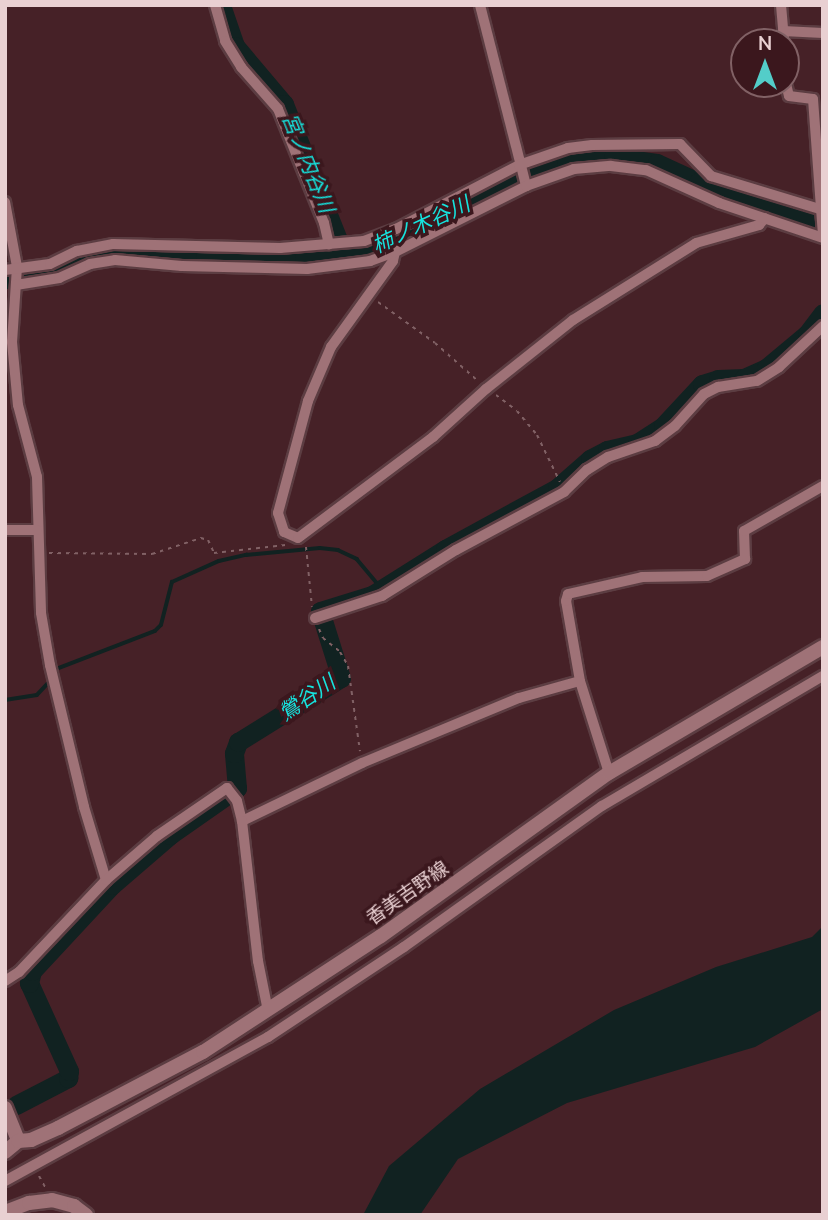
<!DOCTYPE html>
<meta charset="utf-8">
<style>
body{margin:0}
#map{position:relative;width:828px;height:1220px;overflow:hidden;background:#462127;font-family:"Nunito Sans","Noto Sans JP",sans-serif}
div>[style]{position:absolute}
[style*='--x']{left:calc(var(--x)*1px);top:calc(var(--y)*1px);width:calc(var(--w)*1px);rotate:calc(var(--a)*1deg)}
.water>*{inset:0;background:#112221}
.stream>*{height:3.5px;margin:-1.75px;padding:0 1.75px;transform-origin:1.75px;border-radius:1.75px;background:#112221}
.river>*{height:19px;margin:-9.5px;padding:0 9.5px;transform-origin:9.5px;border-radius:9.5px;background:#112221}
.path>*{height:2px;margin-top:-1px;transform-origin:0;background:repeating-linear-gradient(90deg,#816165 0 3.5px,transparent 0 8.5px)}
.roads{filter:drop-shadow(2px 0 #5c3d42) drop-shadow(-2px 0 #5c3d42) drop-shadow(0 2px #5c3d42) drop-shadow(0 -2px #5c3d42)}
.street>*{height:10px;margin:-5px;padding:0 5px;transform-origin:5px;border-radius:5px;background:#9f7277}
.secondary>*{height:14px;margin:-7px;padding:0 7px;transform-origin:7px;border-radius:7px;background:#9f7277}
span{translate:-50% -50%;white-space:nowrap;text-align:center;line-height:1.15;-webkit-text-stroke:7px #3b171d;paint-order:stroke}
.street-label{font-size:19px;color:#e9d0d2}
.water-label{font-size:21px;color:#16e3de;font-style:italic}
.frame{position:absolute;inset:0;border:7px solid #e9d0d2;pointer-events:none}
.north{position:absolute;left:730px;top:28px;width:70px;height:70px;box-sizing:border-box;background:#3b171d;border:2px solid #816165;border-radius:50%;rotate:0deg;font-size:19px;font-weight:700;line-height:28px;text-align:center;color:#e9d0d2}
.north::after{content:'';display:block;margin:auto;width:24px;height:32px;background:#53cdc9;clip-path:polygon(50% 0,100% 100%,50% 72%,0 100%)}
</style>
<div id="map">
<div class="water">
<i style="clip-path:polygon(823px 926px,823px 1009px,755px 1047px,567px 1103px,458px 1159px,420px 1215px,363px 1215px,389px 1166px,480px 1089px,614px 1010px,716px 967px,812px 937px)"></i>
</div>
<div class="stream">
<i style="--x:54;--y:670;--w:108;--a:-21.1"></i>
<i style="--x:155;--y:631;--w:8;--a:-45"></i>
<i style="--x:161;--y:625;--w:44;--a:-75.7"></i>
<i style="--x:172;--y:582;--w:51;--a:-24.1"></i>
<i style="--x:219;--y:561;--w:28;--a:-13"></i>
<i style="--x:246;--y:555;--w:74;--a:-5.4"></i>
<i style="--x:320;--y:548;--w:18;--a:6"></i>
<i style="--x:338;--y:550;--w:21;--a:25"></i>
<i style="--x:357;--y:559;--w:39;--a:50"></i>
<i style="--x:5;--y:700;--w:32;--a:-9"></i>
<i style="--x:37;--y:695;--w:18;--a:-47"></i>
</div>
<div class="river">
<i style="--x:221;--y:5;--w:43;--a:71.1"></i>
<i style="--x:235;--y:46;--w:76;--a:49.8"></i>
<i style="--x:284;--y:104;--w:162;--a:68.3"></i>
<i style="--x:5;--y:279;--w:51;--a:-9.1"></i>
<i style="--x:55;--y:271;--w:36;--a:-27"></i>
<i style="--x:87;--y:255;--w:27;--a:-10"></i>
<i style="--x:114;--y:250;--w:91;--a:4.4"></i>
<i style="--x:205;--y:257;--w:99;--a:0.6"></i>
<i style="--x:304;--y:258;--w:76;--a:-6.8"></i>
<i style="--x:379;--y:249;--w:140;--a:-27.1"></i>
<i style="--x:504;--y:185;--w:66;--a:-20.4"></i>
<i style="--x:566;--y:162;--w:47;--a:-6.1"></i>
<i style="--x:613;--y:157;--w:44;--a:7.8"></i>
<i style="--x:657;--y:163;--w:45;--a:24.9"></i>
<i style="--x:698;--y:182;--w:133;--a:19.8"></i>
<i style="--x:16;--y:1105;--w:59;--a:-27.4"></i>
<i style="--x:68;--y:1078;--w:7;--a:-82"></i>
<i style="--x:69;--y:1071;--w:97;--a:-114.4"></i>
<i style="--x:29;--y:983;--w:12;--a:-76"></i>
<i style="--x:32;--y:971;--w:117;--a:-47.1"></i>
<i style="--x:112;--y:885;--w:77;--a:-40.8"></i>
<i style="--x:170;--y:835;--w:82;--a:-35"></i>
<i style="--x:237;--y:788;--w:35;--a:-95"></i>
<i style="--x:234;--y:753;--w:12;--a:-70"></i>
<i style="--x:238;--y:742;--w:121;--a:-31.9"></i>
<i style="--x:341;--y:678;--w:70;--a:-107.4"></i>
<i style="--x:320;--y:611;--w:54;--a:-17.1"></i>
<i style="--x:372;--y:595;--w:86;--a:-32.2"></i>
<i style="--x:445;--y:549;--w:128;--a:-28.6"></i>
<i style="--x:557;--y:488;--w:44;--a:-41.3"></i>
<i style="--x:590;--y:459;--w:19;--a:-28"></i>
<i style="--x:607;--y:450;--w:31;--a:-13"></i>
<i style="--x:637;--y:443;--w:31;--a:-33"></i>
<i style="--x:663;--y:426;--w:57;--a:-47.1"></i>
<i style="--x:702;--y:384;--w:17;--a:-17"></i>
<i style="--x:718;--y:379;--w:26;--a:-2"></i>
<i style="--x:744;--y:378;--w:24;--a:-24"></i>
<i style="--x:766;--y:368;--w:53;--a:-39.7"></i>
<i style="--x:807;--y:334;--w:26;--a:-53"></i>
</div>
<div class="path">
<i style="--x:378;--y:302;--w:70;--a:35.7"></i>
<i style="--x:435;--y:343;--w:57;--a:41.5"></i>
<i style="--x:496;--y:395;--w:26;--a:37"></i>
<i style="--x:517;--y:411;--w:31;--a:50"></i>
<i style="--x:537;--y:435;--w:52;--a:63.9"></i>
<i style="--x:306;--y:547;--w:60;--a:84.3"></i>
<i style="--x:49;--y:553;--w:103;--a:0.6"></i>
<i style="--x:152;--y:554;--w:52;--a:-18.1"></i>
<i style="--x:201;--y:538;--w:7;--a:16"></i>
<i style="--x:208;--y:540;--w:14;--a:65"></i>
<i style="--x:214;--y:553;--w:72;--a:-6.3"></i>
<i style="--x:319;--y:629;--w:10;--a:66"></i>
<i style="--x:323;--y:638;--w:22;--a:39"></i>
<i style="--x:340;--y:652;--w:16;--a:60"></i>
<i style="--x:348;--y:666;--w:86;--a:82"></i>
<i style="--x:39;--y:1176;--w:13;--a:61"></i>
</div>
<div class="roads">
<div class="street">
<i style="--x:215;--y:5;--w:37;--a:74"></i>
<i style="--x:225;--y:41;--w:31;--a:58"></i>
<i style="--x:241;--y:67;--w:56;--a:48.6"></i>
<i style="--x:278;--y:109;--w:123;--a:68"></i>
<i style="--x:324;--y:223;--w:22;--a:77"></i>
<i style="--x:480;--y:5;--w:187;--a:75.7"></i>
<i style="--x:781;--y:5;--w:37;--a:85"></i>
<i style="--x:783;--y:31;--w:40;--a:2.9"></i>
<i style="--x:786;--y:84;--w:12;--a:76"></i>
<i style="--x:789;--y:96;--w:24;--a:7"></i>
<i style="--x:813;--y:99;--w:135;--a:85.8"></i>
<i style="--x:5;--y:202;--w:66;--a:79.5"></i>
<i style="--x:17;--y:267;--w:75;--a:93.8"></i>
<i style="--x:12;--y:342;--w:63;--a:84.6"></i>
<i style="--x:18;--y:405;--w:74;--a:75.2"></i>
<i style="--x:37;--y:477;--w:136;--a:88.3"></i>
<i style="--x:41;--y:613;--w:53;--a:80.2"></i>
<i style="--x:50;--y:665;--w:146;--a:76.5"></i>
<i style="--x:84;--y:807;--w:76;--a:73.2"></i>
<i style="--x:395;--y:252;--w:9;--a:103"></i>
<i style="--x:393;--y:261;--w:106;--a:125.8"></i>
<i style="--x:331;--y:347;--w:59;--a:113.1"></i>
<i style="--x:308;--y:401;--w:116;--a:105"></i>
<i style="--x:278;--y:513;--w:20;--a:72"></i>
<i style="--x:284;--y:532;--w:15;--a:23"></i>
<i style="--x:298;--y:538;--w:169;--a:-36.8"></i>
<i style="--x:433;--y:437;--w:72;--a:-42.2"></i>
<i style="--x:486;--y:389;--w:111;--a:-38.4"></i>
<i style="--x:573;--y:320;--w:145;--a:-32"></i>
<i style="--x:696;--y:243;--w:66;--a:-15.9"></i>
<i style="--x:759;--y:225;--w:9;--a:-49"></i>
<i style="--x:5;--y:270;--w:45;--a:-7.6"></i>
<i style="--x:50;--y:264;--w:30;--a:-26"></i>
<i style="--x:77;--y:251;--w:37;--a:-11"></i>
<i style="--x:113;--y:244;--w:167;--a:1.4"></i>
<i style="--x:280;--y:248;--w:84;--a:-4.8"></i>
<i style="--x:364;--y:241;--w:34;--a:-21"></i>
<i style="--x:396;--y:229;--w:139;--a:-27.5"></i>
<i style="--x:519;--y:165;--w:52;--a:-19.1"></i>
<i style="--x:568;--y:148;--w:24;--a:-7"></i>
<i style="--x:592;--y:145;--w:88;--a:-0.7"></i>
<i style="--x:680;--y:144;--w:45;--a:45.9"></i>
<i style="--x:711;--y:176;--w:117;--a:16.9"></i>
<i style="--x:16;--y:285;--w:44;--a:-9.2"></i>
<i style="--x:59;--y:278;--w:34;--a:-24"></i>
<i style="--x:90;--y:264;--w:25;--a:-9"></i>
<i style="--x:115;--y:260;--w:67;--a:5.1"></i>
<i style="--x:182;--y:266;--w:125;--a:1.4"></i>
<i style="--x:307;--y:269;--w:64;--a:-7.2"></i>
<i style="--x:370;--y:261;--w:27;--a:-20"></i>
<i style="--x:395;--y:252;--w:147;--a:-26.7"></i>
<i style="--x:526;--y:186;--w:51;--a:-19.5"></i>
<i style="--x:574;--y:169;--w:37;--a:-5"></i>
<i style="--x:611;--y:166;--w:35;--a:7"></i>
<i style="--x:646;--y:170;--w:80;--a:24.3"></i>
<i style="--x:719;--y:203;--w:110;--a:18.6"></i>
<i style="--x:5;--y:530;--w:32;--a:0"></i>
<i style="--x:315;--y:618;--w:71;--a:-18.2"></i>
<i style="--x:382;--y:596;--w:87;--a:-31.9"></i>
<i style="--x:456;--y:550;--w:123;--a:-28.2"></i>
<i style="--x:564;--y:492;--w:32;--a:-44"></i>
<i style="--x:587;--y:470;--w:25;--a:-32"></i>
<i style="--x:608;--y:457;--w:50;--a:-18.8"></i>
<i style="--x:655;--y:441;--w:25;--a:-37"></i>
<i style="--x:675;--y:426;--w:43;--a:-47.8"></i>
<i style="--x:704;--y:394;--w:16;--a:-27"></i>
<i style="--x:718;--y:387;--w:39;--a:-9"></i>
<i style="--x:757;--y:381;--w:26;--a:-32"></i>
<i style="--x:779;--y:367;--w:60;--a:-43"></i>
<i style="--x:609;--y:773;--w:96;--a:-107.5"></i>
<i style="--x:580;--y:681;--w:81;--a:-99.9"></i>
<i style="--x:566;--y:601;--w:7;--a:-74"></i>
<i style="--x:568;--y:594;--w:76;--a:-12.9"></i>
<i style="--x:642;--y:577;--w:65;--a:-0.9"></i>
<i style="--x:707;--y:576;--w:42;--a:-24.1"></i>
<i style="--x:745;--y:559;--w:28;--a:-92"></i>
<i style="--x:744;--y:531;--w:91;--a:-29.7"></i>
<i style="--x:242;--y:821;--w:133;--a:-25.8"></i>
<i style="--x:362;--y:763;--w:170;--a:-22.5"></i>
<i style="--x:519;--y:698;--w:63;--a:-15.6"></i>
<i style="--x:5;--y:981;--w:17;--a:-33"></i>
<i style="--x:19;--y:972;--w:127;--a:-46.6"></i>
<i style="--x:106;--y:880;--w:67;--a:-40.8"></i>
<i style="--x:157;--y:836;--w:85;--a:-34.4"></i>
<i style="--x:227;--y:788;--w:16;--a:52"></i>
<i style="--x:237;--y:801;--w:21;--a:76"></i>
<i style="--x:242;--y:821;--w:141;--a:83.5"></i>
<i style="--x:258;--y:961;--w:51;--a:78.7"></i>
<i style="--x:5;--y:1181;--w:300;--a:-28.7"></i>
<i style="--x:268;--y:1037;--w:163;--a:-33.5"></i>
<i style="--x:404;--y:947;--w:243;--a:-35.5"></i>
<i style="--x:602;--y:806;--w:256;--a:-30.5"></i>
</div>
<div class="secondary">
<i style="--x:5;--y:1108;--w:35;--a:68"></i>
<i style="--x:5;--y:1152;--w:17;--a:-40"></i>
<i style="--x:18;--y:1141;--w:13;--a:-4"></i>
<i style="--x:31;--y:1140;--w:30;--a:-24"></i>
<i style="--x:58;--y:1128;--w:164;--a:-27.7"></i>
<i style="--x:203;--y:1052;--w:212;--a:-33.1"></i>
<i style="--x:381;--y:936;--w:280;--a:-35.6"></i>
<i style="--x:609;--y:773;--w:248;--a:-30.5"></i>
<i style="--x:5;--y:1212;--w:26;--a:-21"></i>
<i style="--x:29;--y:1203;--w:23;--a:-7"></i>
<i style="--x:52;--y:1200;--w:23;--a:15"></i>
<i style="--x:74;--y:1206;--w:15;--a:37"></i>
</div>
</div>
<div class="street-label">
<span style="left:408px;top:894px;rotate:-35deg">香美吉野線</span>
</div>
<div class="water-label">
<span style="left:308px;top:163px;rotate:68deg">宮ノ内谷川</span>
<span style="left:421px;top:225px;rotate:-25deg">柿ノ木谷川</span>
<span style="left:307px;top:698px;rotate:-34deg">鶯谷川</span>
</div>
<div class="frame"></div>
<div class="north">N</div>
</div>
